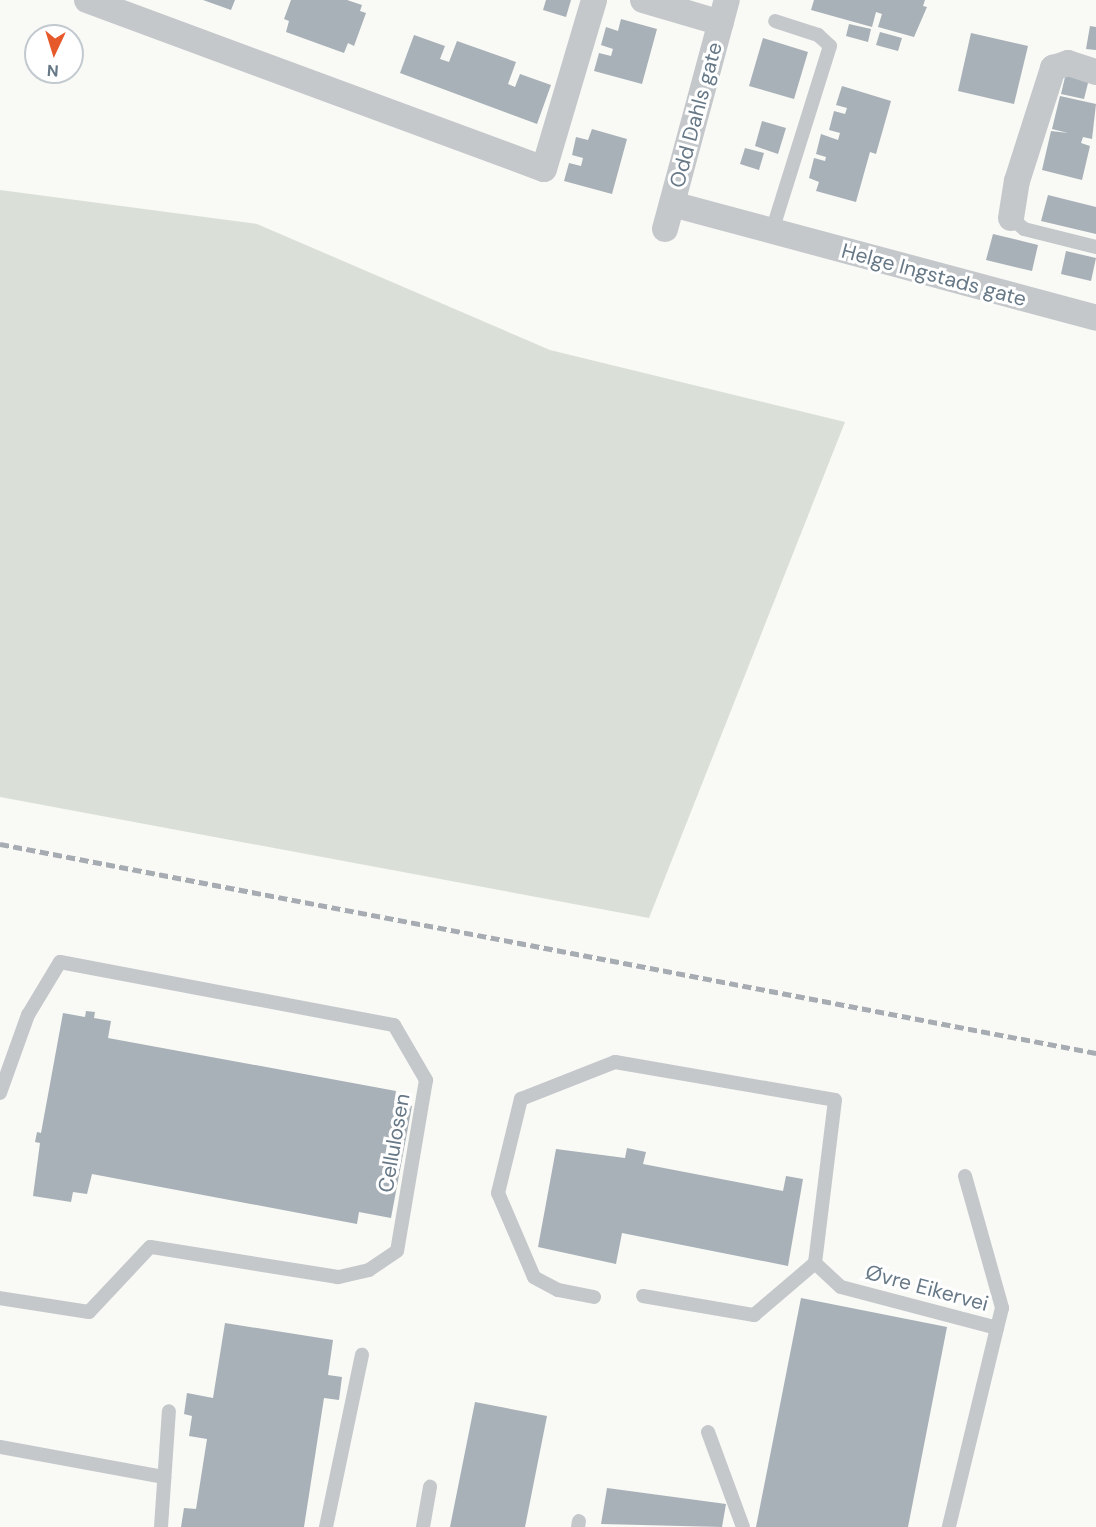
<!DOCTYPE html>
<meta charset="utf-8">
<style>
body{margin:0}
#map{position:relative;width:1096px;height:1527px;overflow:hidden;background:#f9f9f6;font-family:"DM Sans",sans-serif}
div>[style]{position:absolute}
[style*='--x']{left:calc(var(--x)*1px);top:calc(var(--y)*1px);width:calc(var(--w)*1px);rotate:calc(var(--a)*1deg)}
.green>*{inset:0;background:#dae0d7}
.building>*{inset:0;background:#a8b1b7}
.service>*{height:14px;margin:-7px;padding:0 7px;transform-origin:7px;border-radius:7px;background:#c4c8cb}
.minor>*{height:26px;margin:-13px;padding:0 13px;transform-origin:13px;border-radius:13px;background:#c4c8cb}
.rail>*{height:4.5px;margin-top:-2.25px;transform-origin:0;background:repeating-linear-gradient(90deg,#a6acb2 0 9px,transparent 0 13.5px)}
span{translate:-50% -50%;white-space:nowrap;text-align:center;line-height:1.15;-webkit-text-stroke:6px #fff;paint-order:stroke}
.street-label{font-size:21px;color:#677887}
.north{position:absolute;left:24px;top:24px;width:60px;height:60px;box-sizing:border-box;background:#fff;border:2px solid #c2c9cf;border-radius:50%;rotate:184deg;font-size:16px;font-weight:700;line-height:24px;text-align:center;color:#677887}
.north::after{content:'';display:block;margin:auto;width:21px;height:27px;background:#e5592a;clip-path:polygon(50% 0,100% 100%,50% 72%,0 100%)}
</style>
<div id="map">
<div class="green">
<i style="clip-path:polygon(0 190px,257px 224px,550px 350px,845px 422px,649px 918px,0 797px)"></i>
</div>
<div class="building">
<i style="clip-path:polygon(203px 0,235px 0,231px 10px)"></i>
<i style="clip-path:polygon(291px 0,347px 0,362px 5px,360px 11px,366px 13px,354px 46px,348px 43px,344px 53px,286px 32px,289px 21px,284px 19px)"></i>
<i style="clip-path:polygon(546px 0,571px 0,566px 17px,543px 10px)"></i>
<i style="clip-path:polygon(814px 0,925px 0,923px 6px,927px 7px,914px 37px,878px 27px,882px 14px,876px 12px,872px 27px,811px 10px)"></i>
<i style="clip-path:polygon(621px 19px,657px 29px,642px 84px,594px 71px,599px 53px,611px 56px,613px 49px,601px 45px,606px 27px,618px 31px)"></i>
<i style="clip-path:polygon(849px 24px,871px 29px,868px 42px,846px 36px)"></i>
<i style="clip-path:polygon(1090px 26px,1096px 27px,1096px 50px,1086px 49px)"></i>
<i style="clip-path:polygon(880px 32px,902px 38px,898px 51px,876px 45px)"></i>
<i style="clip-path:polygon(971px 33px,1028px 46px,1014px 104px,958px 91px)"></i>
<i style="clip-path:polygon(414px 35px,445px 46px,440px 59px,449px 62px,457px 41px,516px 62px,508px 84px,515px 87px,520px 74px,551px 85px,537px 124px,400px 73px)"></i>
<i style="clip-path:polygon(763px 38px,808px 52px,794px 99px,749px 86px)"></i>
<i style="clip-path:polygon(1066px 73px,1089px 79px,1084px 99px,1061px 94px)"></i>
<i style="clip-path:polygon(842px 86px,891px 101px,876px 154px,870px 152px,856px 202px,816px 191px,819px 182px,809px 178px,814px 158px,825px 161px,826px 157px,816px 154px,821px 134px,838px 140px,840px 133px,829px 130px,834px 111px,845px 114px,847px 108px,836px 105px)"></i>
<i style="clip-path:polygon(1060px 96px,1096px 104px,1092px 139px,1083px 137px,1081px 143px,1090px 146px,1082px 180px,1042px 170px,1051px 131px,1068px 133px,1052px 129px)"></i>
<i style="clip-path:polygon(762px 121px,786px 128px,778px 154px,755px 146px)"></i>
<i style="clip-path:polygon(592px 129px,627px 139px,612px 194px,564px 181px,569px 163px,581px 166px,583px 158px,572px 155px,576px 137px,588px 140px)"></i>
<i style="clip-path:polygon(745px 148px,764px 153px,759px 170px,740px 164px)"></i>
<i style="clip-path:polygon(1048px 195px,1096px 207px,1096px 234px,1041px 221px)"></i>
<i style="clip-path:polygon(993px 234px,1038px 245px,1032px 271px,986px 260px)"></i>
<i style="clip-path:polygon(1066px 251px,1096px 258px,1091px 281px,1061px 274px)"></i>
<i style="clip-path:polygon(86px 1011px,95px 1012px,94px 1018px,111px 1021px,108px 1038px,396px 1091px,394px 1103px,412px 1106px,391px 1218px,359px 1212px,357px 1224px,92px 1174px,87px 1194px,73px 1192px,71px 1202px,33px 1196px,40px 1143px,35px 1142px,37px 1132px,41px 1133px,63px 1013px,85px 1017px)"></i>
<i style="clip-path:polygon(627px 1148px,646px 1152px,643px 1164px,783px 1191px,786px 1176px,803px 1179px,788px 1266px,622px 1233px,616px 1264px,538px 1247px,556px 1149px,625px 1158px)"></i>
<i style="clip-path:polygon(801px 1298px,947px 1327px,908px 1527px,756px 1527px)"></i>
<i style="clip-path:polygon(225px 1323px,333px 1340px,328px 1375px,342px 1377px,339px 1400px,324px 1398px,304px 1527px,181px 1527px,184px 1508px,196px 1509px,207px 1439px,189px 1436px,192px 1416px,184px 1414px,187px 1393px,213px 1398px)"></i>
<i style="clip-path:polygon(475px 1402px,547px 1416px,525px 1527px,450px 1527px)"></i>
<i style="clip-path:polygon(607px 1488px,726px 1504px,722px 1527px,601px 1524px)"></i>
</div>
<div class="service">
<i style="--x:1011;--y:218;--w:17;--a:40"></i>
<i style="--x:1024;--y:229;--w:74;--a:14"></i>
<i style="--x:772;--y:231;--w:194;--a:-72.6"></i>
<i style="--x:830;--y:46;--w:16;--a:-137"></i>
<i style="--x:818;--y:35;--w:45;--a:-162"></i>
<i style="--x:0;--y:1093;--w:83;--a:-70.3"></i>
<i style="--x:28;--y:1015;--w:62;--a:-58.9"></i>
<i style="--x:60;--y:962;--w:340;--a:10.7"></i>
<i style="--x:394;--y:1025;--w:64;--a:59.8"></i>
<i style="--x:426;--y:1080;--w:173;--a:99.6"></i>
<i style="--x:397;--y:1251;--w:34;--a:146"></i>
<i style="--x:369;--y:1270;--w:32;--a:167"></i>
<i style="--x:338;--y:1277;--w:190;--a:-170.9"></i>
<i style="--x:150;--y:1247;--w:89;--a:133.2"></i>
<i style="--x:89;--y:1312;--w:90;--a:-171.1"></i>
<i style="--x:965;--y:1176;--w:137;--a:74.3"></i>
<i style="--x:1002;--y:1308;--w:21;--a:104"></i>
<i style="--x:643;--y:1296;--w:113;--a:9.7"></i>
<i style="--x:754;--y:1315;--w:80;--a:-40.4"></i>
<i style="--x:594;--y:1297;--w:37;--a:-169"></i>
<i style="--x:558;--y:1290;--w:27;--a:-152"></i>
<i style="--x:534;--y:1277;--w:91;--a:-113.2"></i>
<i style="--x:498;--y:1193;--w:97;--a:-76.3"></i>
<i style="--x:521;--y:1099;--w:101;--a:-21.5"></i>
<i style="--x:615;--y:1062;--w:223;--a:9.8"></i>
<i style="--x:835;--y:1100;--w:164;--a:97"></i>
<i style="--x:815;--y:1263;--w:35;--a:43"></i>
<i style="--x:841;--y:1287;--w:161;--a:14.7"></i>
<i style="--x:997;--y:1328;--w:205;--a:103.6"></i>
<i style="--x:708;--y:1432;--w:101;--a:69.8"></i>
<i style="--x:0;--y:1447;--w:167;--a:10.4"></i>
<i style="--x:161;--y:1527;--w:116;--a:-86.1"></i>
<i style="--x:326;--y:1527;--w:176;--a:-78.2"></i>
<i style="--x:423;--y:1527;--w:41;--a:-80.1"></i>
<i style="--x:578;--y:1527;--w:6;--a:-81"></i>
</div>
<div class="minor">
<i style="--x:87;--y:0;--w:487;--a:20.3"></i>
<i style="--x:544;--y:169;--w:176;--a:-73.5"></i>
<i style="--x:643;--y:0;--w:81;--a:16.4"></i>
<i style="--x:672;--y:204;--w:439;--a:15"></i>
<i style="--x:1011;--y:218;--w:37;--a:-81"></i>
<i style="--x:1017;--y:181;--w:119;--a:-72.3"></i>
<i style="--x:1053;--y:68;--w:16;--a:-18"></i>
<i style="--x:1068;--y:63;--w:29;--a:18"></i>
<i style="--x:665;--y:229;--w:237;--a:-74.9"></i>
</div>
<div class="rail">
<i style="--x:0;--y:844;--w:1116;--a:10.8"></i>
</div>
<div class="street-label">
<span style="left:696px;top:115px;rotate:-75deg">Odd Dahls gate</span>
<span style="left:934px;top:275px;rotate:15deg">Helge Ingstads gate</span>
<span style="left:394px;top:1143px;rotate:-80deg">Cellulosen</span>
<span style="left:927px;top:1288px;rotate:15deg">Øvre Eikervei</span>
</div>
<div class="north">N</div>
</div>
